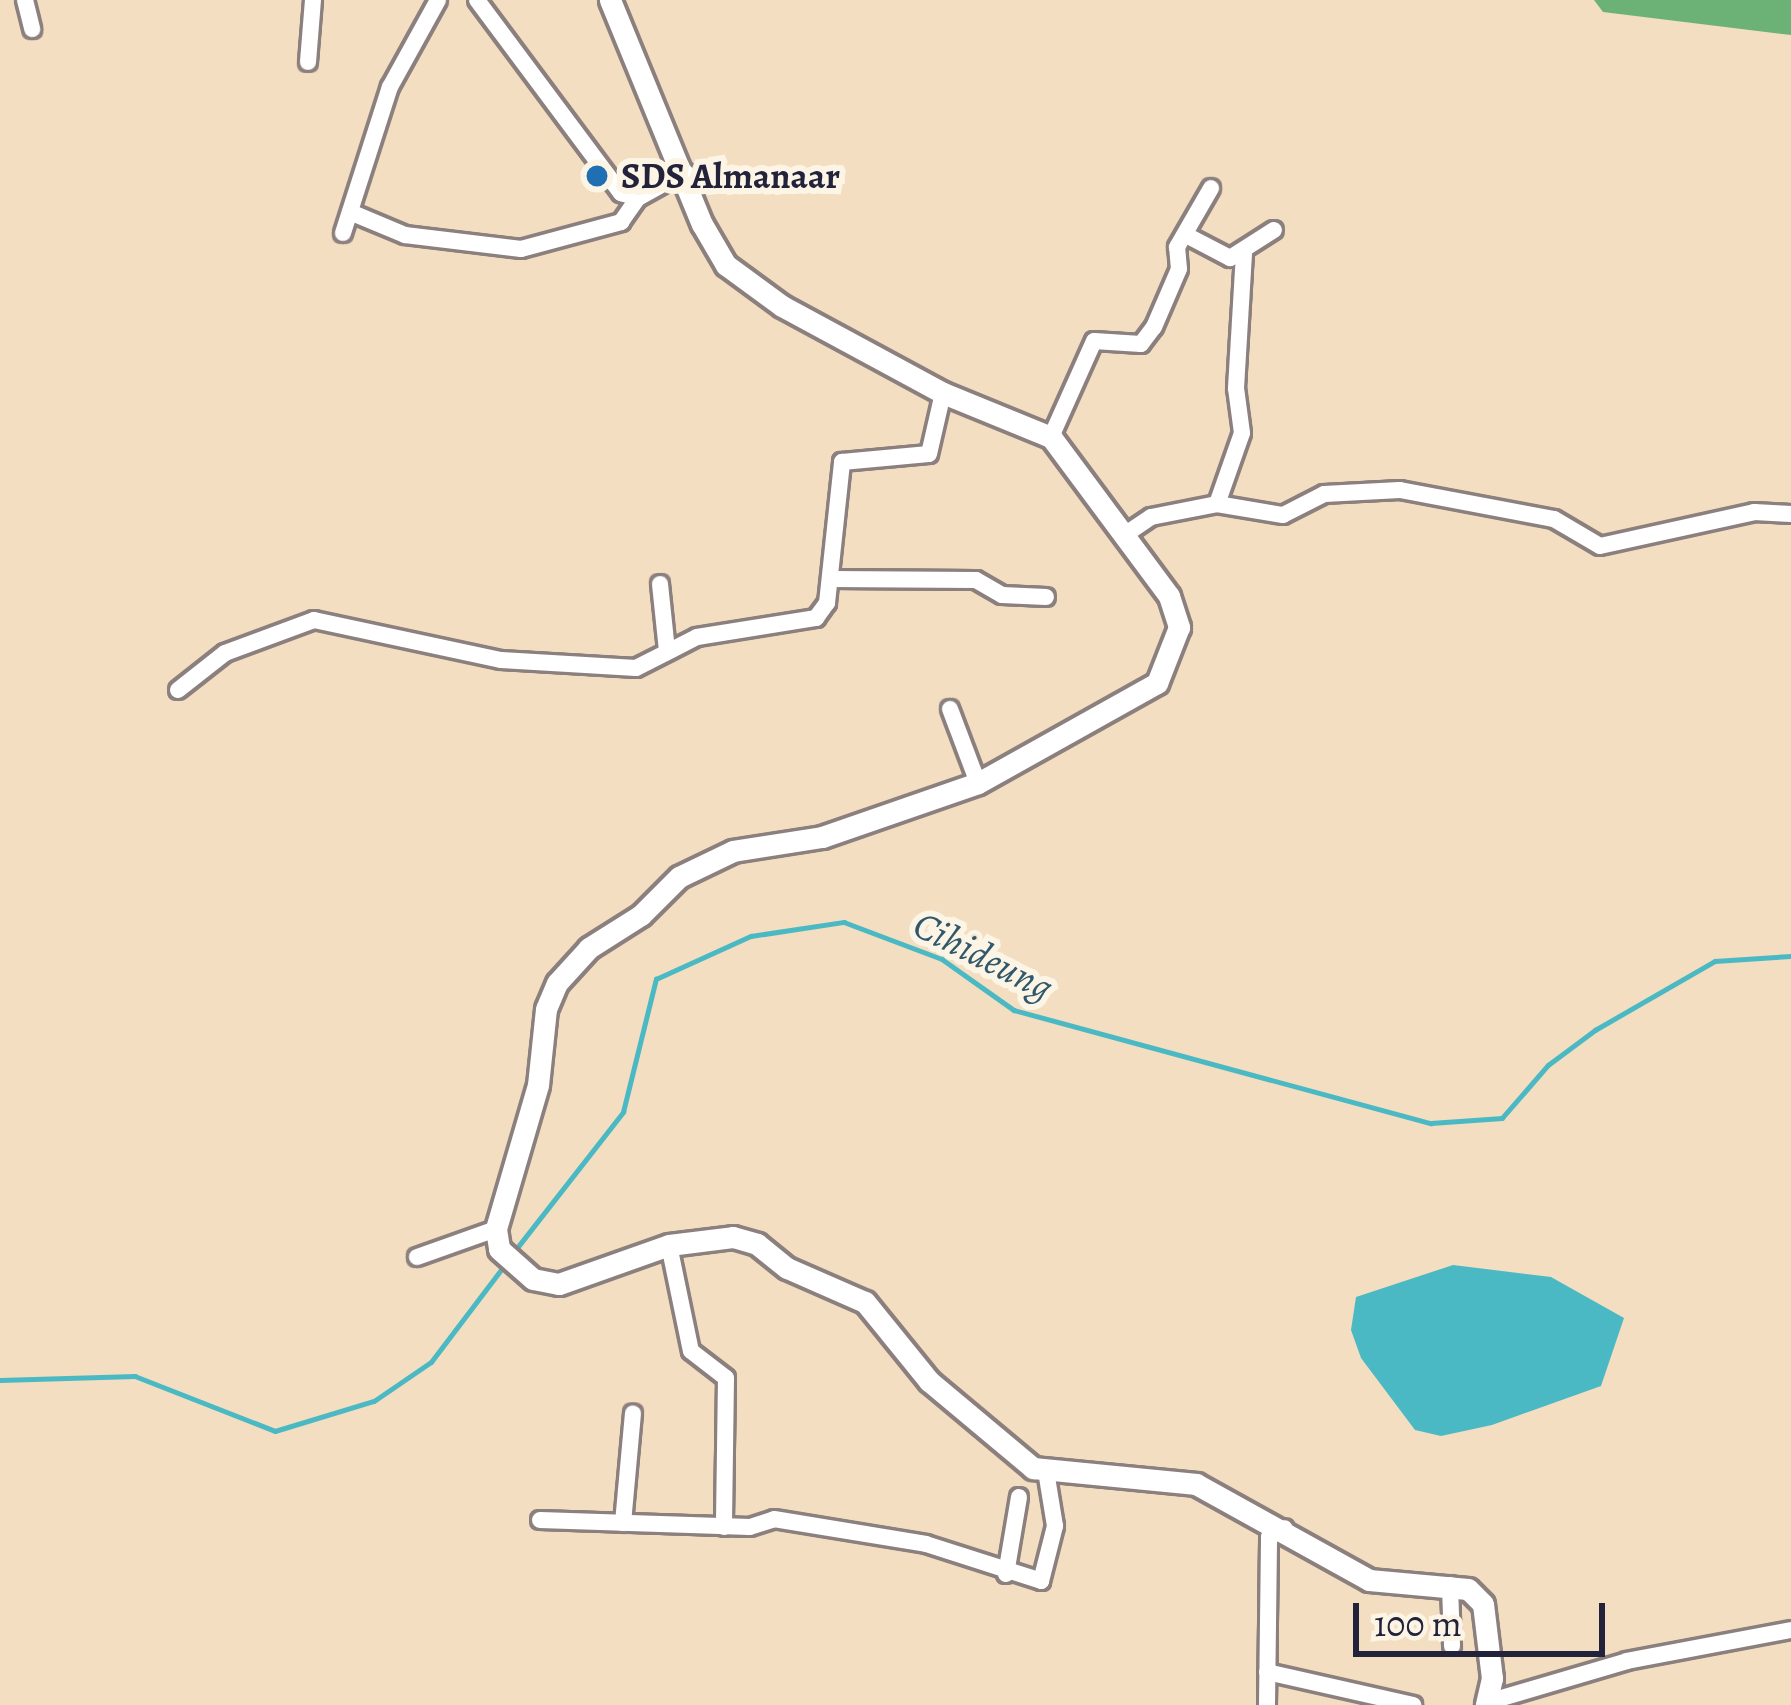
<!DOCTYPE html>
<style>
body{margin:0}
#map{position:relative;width:1791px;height:1705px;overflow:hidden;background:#f4dec1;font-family:Alegreya,serif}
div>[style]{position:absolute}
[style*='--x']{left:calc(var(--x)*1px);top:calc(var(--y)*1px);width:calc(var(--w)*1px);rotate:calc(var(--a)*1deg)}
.forest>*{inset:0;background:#6cb277}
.water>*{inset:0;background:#4bb9c4}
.stream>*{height:4.5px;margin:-2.25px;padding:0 2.25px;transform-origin:2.25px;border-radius:2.25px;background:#4bb9c4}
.roads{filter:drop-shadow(3px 0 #8b807e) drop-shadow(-3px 0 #8b807e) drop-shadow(0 3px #8b807e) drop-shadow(0 -3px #8b807e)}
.minor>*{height:16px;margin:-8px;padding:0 8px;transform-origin:8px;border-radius:8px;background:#fff}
.major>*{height:21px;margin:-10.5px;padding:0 10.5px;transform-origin:10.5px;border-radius:10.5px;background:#fff}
.dots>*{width:33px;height:33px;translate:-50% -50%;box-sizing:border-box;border:6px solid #fcf5e5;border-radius:50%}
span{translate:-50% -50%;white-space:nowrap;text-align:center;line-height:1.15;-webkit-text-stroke:12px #fcf5e5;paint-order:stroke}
.poi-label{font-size:36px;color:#22223b;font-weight:700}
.left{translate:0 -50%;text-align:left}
.water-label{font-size:39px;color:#30576b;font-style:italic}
.scale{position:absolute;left:1353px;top:1603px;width:252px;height:54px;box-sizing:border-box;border:6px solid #22223b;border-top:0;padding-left:15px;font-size:36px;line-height:42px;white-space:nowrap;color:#22223b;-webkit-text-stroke:9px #fcf5e5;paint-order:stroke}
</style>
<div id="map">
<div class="forest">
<i style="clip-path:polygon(1594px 0,1791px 0,1791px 35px,1603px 12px)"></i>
</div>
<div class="water">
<i style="clip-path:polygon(1453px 1265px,1551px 1277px,1624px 1318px,1601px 1386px,1492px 1425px,1441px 1436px,1415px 1430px,1361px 1358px,1351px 1330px,1356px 1297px)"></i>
</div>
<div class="stream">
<i style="--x:513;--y:1253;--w:179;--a:-52"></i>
<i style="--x:623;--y:1112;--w:137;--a:-76.1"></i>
<i style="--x:656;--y:979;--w:104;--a:-24.4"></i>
<i style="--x:751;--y:936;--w:94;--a:-8.6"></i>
<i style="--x:844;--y:922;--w:105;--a:20.7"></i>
<i style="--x:942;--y:959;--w:88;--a:35.3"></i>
<i style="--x:1014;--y:1010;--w:432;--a:15.2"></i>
<i style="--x:1431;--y:1123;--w:71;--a:-4"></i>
<i style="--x:1502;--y:1118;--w:70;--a:-49"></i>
<i style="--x:1548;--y:1065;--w:59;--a:-36.7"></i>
<i style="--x:1595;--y:1030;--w:138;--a:-29.9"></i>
<i style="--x:1715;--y:961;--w:76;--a:-3.8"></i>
<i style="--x:0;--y:1380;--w:135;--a:-1.7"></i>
<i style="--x:135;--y:1376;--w:150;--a:21.4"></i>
<i style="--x:275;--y:1431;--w:103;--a:-16.9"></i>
<i style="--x:374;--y:1401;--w:69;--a:-34.4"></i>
<i style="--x:431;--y:1362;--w:126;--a:-52.8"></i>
</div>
<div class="roads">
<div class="minor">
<i style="--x:25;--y:0;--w:30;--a:76"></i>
<i style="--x:477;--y:0;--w:241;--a:53.3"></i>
<i style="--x:621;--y:193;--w:18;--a:16"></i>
<i style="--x:638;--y:198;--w:54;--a:-29"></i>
<i style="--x:308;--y:62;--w:62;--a:-85.4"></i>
<i style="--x:350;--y:212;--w:60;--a:22.7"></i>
<i style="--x:405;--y:235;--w:117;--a:6.9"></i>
<i style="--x:521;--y:249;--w:104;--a:-15.1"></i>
<i style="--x:621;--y:222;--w:29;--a:-55"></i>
<i style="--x:343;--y:233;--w:153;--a:-72.2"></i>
<i style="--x:390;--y:87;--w:99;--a:-61.1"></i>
<i style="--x:1186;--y:235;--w:50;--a:27.6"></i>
<i style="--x:1230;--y:258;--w:52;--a:-32.5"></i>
<i style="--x:1051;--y:437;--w:105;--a:-65.9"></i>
<i style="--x:1094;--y:341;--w:47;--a:3.7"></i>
<i style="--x:1141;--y:344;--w:21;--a:-53"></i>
<i style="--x:1154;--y:327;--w:63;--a:-66.7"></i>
<i style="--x:1179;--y:269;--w:22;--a:-95"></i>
<i style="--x:1177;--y:247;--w:68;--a:-60"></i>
<i style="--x:1217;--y:504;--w:67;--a:9.5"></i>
<i style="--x:1283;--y:515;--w:46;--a:-27.1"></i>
<i style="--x:1324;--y:494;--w:76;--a:-3"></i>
<i style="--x:1400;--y:490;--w:157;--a:10.7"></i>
<i style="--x:1554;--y:519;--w:53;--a:30.4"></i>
<i style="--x:1600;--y:546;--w:158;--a:-12.4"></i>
<i style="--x:1754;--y:512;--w:37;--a:3"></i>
<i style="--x:1123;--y:536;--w:34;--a:-34"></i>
<i style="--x:1151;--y:517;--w:67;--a:-11.1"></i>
<i style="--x:1217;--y:504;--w:75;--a:-70.6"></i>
<i style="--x:1242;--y:433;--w:45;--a:-97.6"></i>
<i style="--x:1236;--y:388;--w:134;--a:-86.6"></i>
<i style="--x:831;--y:579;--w:145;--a:0.4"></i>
<i style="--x:976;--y:580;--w:30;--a:30"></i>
<i style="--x:1002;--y:595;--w:44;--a:2.6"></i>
<i style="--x:660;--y:584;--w:67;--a:84"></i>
<i style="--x:178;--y:690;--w:60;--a:-38.2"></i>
<i style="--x:225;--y:653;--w:95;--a:-20.3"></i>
<i style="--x:314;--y:620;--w:191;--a:12.1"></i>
<i style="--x:501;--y:660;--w:135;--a:3.4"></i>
<i style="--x:636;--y:668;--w:68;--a:-26.9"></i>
<i style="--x:697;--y:637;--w:121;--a:-9.1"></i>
<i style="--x:816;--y:618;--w:19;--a:-54"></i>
<i style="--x:827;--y:603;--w:142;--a:-83.9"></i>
<i style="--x:842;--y:462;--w:87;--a:-5.3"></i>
<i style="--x:929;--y:454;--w:63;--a:-77.1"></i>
<i style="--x:950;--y:709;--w:79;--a:69.3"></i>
<i style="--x:669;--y:1245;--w:108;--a:78.3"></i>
<i style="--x:691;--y:1351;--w:44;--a:37.6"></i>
<i style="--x:726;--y:1378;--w:149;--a:90.8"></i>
<i style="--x:417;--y:1257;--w:84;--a:-19.5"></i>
<i style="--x:540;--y:1520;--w:210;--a:1.9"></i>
<i style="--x:750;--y:1527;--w:25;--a:-18"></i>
<i style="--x:774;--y:1519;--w:154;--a:9.3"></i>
<i style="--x:926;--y:1544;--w:121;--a:17.8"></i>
<i style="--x:1041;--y:1581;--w:57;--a:-75.7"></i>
<i style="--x:1055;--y:1526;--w:56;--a:-99.3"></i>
<i style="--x:623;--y:1523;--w:110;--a:-84.8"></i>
<i style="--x:1006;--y:1574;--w:78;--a:-80.4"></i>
<i style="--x:1450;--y:1585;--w:61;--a:88.1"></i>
<i style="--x:1267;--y:1672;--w:150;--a:12.7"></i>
<i style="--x:1488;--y:1702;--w:145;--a:-16.4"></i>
<i style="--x:1627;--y:1661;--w:167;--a:-10.7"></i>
<i style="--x:1267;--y:1705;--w:168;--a:-89.3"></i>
<i style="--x:1269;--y:1537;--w:18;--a:-29"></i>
</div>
<div class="major">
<i style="--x:610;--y:0;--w:242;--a:67.7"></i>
<i style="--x:702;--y:224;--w:48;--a:59.7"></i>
<i style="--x:726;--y:265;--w:69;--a:36.2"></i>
<i style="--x:782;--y:306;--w:183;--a:28.4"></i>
<i style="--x:943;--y:393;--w:117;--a:22.2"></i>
<i style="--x:1051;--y:437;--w:198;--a:53.4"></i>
<i style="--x:1169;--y:596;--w:33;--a:72"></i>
<i style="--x:1179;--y:627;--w:60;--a:111.4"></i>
<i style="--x:1157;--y:683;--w:205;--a:150.8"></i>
<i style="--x:978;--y:783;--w:165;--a:160.9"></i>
<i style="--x:822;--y:837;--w:90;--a:171.1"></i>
<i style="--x:733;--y:851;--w:60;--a:154.3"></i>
<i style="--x:679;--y:877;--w:54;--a:135"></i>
<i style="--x:641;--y:915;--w:62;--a:147.6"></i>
<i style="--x:589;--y:948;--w:47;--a:132.4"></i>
<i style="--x:557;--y:983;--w:28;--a:113"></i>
<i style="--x:546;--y:1009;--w:76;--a:96"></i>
<i style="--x:538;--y:1085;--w:150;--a:106.3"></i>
<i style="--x:496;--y:1229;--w:20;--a:81"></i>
<i style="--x:499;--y:1249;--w:45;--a:41.4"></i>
<i style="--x:533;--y:1279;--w:26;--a:11"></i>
<i style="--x:559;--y:1284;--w:117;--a:-19.5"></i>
<i style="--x:669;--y:1245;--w:64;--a:-7.1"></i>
<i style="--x:733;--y:1237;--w:25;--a:16"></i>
<i style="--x:757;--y:1244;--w:38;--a:39"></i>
<i style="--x:787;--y:1268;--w:85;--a:23.6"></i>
<i style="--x:865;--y:1302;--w:102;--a:51"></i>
<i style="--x:929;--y:1381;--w:136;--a:39.9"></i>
<i style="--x:1033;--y:1468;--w:164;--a:5.6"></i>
<i style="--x:1196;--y:1484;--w:198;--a:29"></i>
<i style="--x:1369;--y:1580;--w:99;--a:5.2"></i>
<i style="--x:1468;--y:1589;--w:21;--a:45"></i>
<i style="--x:1483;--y:1604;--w:75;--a:83.1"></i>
<i style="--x:1492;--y:1678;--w:28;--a:103"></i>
</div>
</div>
<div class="dots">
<i style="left:597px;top:176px;background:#1f6fb2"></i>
</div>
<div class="poi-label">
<span class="left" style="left:621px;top:176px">SDS Almanaar</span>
</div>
<div class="water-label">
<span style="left:983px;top:956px;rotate:27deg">Cihideung</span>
</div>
<div class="scale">100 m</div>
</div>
